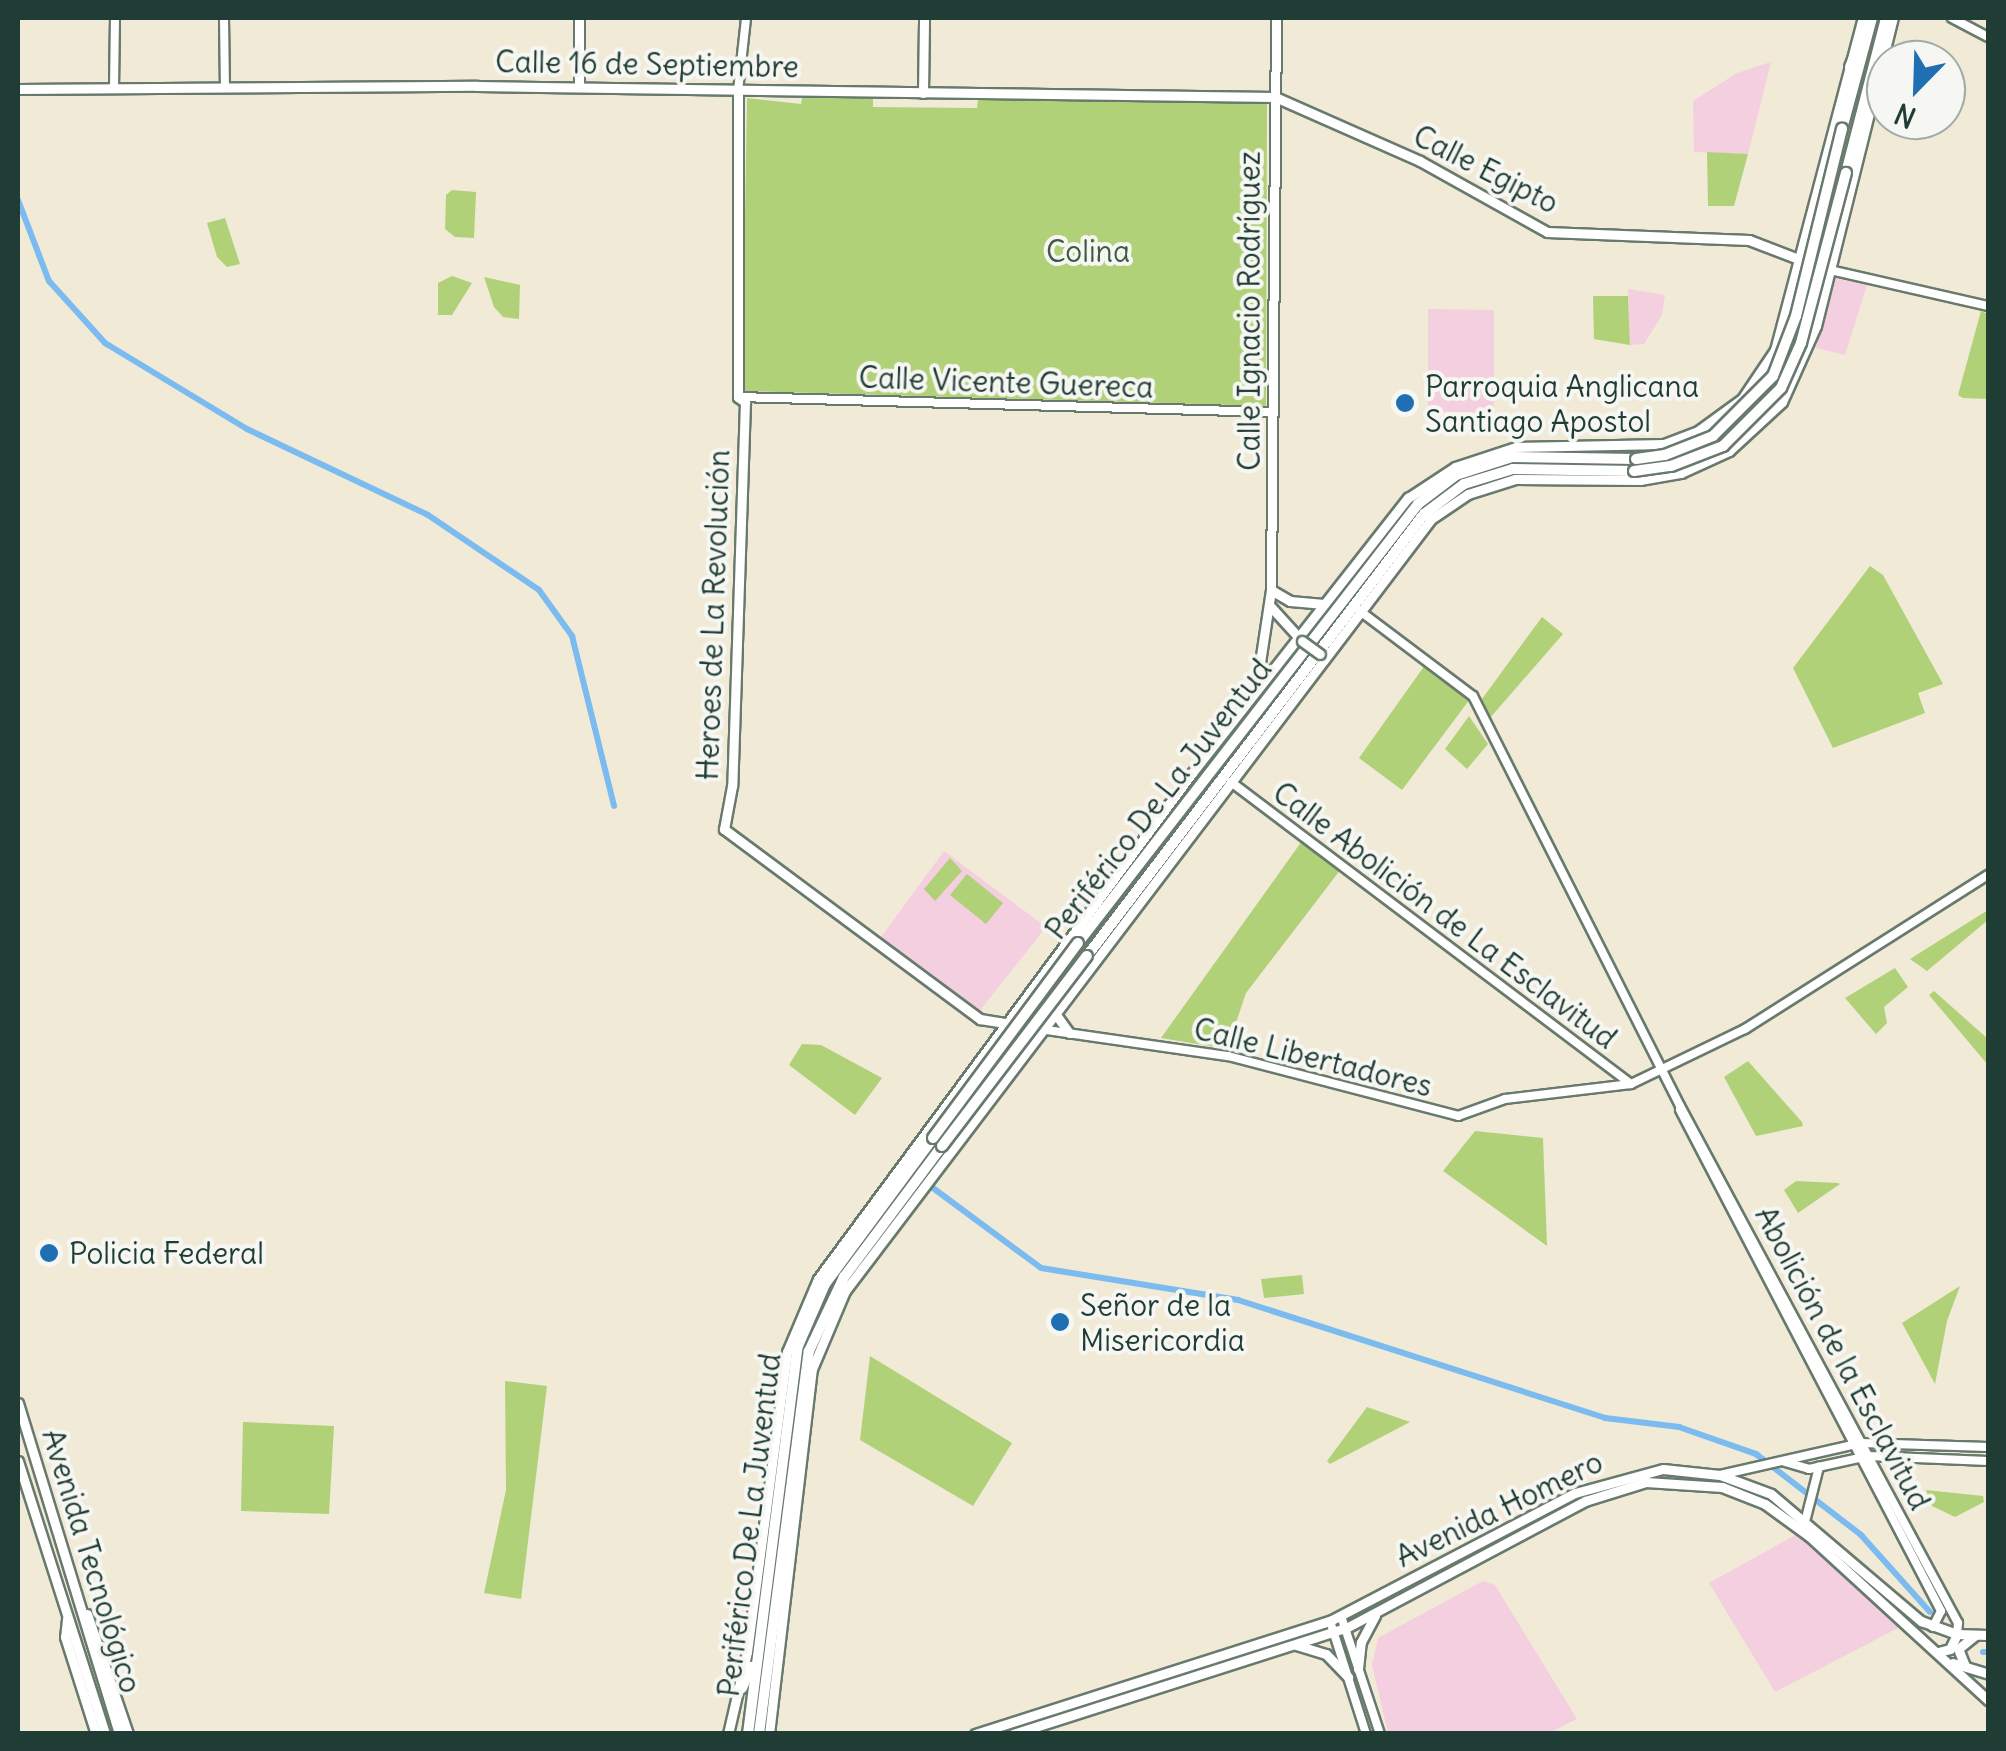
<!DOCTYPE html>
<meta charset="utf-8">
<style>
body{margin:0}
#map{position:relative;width:2006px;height:1751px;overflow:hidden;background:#f1ead7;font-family:Delius,sans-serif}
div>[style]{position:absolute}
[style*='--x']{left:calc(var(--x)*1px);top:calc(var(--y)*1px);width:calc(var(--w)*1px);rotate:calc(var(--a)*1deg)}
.built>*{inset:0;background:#f3cfdf}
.green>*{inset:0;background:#b1d179}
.canal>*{height:6px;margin:-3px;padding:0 3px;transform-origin:3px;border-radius:3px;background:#7bbbef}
.roads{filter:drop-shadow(2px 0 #687a6d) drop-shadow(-2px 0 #687a6d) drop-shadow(0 2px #687a6d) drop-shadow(0 -2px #687a6d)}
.tertiary>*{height:8px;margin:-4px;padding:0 4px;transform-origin:4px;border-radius:4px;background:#fff}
.secondary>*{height:9px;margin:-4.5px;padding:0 4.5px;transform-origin:4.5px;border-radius:4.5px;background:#fff}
.primary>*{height:9px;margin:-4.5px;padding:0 4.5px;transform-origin:4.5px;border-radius:4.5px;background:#fff}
.trunk>*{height:10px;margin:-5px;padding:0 5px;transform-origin:5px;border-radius:5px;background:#fff}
.bridges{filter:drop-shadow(2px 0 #687a6d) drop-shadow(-2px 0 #687a6d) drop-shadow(0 2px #687a6d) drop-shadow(0 -2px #687a6d)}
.secondary-bridge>*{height:9px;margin:-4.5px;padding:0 4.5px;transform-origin:4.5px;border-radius:4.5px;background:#fff}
.trunk-bridge>*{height:10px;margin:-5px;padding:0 5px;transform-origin:5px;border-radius:5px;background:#fff}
.dots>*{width:28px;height:28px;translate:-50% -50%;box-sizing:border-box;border:5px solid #f6f6f2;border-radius:50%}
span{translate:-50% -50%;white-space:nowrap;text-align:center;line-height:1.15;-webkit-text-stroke:8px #f6f6f2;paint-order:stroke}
.street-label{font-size:30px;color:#1f3d34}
.park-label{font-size:30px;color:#3c5b42}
.poi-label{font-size:30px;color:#1f3d34}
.left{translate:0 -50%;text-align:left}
.frame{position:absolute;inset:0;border:20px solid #1f3d34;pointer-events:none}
.north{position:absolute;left:1866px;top:40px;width:100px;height:100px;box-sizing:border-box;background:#f6f6f2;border:2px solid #a0aca6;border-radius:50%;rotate:203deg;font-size:28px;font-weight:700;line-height:40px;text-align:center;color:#1f3d34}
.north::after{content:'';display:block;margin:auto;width:35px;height:45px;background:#1f6fb2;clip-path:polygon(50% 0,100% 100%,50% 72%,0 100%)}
</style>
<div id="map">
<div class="built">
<i style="clip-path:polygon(1771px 62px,1748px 154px,1694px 152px,1693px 101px,1737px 73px)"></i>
<i style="clip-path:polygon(1834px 278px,1867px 285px,1845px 355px,1816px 348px)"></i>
<i style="clip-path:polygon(1628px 289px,1665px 295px,1662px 315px,1644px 344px,1630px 345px)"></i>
<i style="clip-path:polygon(1428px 309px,1494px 310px,1494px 413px,1428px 411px)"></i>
<i style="clip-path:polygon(944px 851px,1046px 927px,978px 1013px,879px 940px)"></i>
<i style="clip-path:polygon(1799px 1533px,1902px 1626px,1775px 1692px,1709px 1583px)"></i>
<i style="clip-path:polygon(1483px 1581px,1495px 1585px,1577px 1719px,1549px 1733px,1388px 1733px,1372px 1665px,1378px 1638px)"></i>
</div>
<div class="green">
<i style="clip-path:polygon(747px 98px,801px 104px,802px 98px,873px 98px,873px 107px,977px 108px,978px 100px,1267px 102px,1266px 406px,742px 391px)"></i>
<i style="clip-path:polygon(1707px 152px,1748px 154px,1734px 206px,1708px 206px)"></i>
<i style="clip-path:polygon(452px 190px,476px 192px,474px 238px,455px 237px,445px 229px,446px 195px)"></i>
<i style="clip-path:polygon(225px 218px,240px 264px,227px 267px,217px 257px,207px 223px)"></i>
<i style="clip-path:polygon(452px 276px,472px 283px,452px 315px,438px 315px,438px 283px)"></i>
<i style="clip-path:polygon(484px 277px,520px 285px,519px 319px,503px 317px,494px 307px)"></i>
<i style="clip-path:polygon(1593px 296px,1628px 296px,1630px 345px,1594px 339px)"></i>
<i style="clip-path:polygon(1981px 311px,1988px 314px,1988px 399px,1963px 398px,1958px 395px)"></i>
<i style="clip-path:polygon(1870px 566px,1883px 575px,1943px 684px,1918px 693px,1925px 713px,1833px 748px,1793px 668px)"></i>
<i style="clip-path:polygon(1542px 617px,1563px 634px,1490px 718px,1482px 699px)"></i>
<i style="clip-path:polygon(1425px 665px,1470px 699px,1402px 790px,1359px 758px)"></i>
<i style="clip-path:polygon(1469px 716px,1488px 744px,1467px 769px,1445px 749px)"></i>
<i style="clip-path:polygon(1302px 841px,1341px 869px,1246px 993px,1227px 1049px,1161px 1038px)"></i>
<i style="clip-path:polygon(950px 858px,962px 871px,935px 901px,924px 889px)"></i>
<i style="clip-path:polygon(967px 874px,1003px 903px,986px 924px,950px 895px)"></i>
<i style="clip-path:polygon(1988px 910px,1988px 920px,1927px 971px,1910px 959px)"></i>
<i style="clip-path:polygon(1895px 968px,1908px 987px,1884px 1007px,1887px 1023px,1876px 1034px,1845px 998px)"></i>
<i style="clip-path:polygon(1934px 991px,1988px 1039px,1988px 1065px,1929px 995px)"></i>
<i style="clip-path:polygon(802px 1044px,821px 1045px,882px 1078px,855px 1115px,789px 1065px)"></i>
<i style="clip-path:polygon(1748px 1061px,1802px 1122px,1803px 1126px,1756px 1136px,1724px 1077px)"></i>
<i style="clip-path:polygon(1475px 1131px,1543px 1138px,1547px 1246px,1443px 1171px)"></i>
<i style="clip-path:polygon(1796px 1181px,1838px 1183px,1840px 1184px,1798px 1213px,1784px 1190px)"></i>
<i style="clip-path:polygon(1302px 1275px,1304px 1294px,1264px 1298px,1261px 1279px)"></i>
<i style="clip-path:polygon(1960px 1286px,1947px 1321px,1935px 1384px,1902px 1323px)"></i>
<i style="clip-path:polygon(870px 1356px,1012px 1443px,973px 1506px,860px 1440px)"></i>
<i style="clip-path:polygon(505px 1381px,547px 1386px,521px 1599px,484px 1593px,506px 1490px)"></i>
<i style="clip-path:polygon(1367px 1407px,1410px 1422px,1330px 1464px,1327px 1461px)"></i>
<i style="clip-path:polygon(243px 1422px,334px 1426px,329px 1514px,241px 1511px)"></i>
<i style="clip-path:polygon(1926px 1490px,1983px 1496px,1984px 1502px,1955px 1517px,1932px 1506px)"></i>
</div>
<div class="canal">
<i style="--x:18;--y:200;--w:87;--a:69.1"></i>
<i style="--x:49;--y:281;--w:84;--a:47.9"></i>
<i style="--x:105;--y:343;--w:166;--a:31.2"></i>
<i style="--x:247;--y:429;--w:200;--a:25.4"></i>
<i style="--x:428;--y:515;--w:134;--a:34"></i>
<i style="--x:539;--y:590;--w:57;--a:54.3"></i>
<i style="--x:572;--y:636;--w:175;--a:76.1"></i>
<i style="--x:933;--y:1188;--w:134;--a:36.5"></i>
<i style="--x:1041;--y:1268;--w:200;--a:9.2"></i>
<i style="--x:1238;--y:1300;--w:386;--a:17.8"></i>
<i style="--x:1605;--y:1418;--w:75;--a:6.9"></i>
<i style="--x:1679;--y:1427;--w:82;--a:19.3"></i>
<i style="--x:1756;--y:1454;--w:133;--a:37.6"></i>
<i style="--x:1861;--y:1535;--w:103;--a:48.1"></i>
<i style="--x:1983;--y:1652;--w:5;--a:0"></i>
</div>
<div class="roads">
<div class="tertiary">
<i style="--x:224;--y:18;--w:70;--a:89.2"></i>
<i style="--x:1952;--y:18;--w:41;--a:27.8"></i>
<i style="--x:114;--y:89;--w:71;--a:-89.2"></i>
<i style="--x:738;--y:91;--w:73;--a:-83.7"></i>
<i style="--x:1830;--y:270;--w:162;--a:12.8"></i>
<i style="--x:738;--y:397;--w:535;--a:1.61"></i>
<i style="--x:1360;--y:611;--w:141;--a:37"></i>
<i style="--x:1473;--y:696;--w:459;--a:63.2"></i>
<i style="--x:1680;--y:1106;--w:587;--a:61.73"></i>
<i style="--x:1958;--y:1623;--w:11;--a:95"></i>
<i style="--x:1231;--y:782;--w:501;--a:37.05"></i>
<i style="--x:1040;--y:1029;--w:190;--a:8.2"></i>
<i style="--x:1228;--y:1056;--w:238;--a:14.6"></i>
<i style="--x:1458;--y:1116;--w:50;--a:-19.9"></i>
<i style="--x:1505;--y:1099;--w:127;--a:-6.8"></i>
<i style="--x:1631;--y:1084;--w:127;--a:-25.8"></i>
<i style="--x:1745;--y:1029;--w:288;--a:-32.4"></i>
<i style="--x:1680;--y:1110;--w:565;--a:62.48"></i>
<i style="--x:1941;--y:1611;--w:18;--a:117"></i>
<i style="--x:1785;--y:1462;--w:25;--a:16"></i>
<i style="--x:1809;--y:1469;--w:60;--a:-12.4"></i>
<i style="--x:1868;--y:1456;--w:120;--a:2.4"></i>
<i style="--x:1720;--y:1475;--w:145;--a:-12.8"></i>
<i style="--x:1861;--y:1443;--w:127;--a:1.8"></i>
<i style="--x:1806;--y:1518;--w:53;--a:-75.7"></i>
<i style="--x:1341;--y:1616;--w:124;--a:71.7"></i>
<i style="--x:1330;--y:1621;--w:119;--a:72.3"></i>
</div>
<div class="secondary">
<i style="--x:579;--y:18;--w:69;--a:90"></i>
<i style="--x:18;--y:89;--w:459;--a:-0.4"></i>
<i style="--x:477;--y:86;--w:798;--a:0.79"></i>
<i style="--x:1275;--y:97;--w:158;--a:23.8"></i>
<i style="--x:1420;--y:161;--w:145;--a:29.2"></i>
<i style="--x:1547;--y:232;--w:202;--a:2.3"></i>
<i style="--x:1749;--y:240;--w:84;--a:21"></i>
<i style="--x:738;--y:91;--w:306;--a:90"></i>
<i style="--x:738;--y:397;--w:9;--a:36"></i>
<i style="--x:745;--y:402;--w:384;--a:91.9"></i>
<i style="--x:732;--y:786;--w:44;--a:100.5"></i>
<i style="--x:724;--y:829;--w:319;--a:36.6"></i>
<i style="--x:980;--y:1019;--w:56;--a:9.3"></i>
<i style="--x:923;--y:93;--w:75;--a:-89.2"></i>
<i style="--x:1271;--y:590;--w:22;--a:30"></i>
<i style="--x:1290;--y:601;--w:34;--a:5"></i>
<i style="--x:1271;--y:607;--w:45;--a:47.7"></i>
<i style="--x:1256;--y:689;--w:100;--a:-81.4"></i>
<i style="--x:1271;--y:590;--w:572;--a:-89.5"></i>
<i style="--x:1054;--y:1012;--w:26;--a:54"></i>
<i style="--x:1296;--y:1645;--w:31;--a:17"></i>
<i style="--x:1326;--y:1654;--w:32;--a:46"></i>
<i style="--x:1938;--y:1652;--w:12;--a:-14"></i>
<i style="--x:1950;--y:1649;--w:17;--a:-65"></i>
<i style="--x:1953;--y:1663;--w:37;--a:17"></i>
<i style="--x:1965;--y:1666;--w:18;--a:-112"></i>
<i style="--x:1958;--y:1649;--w:22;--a:-39"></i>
<i style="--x:1358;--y:1669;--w:27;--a:-84"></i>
<i style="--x:1361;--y:1642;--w:30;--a:-62"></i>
<i style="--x:728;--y:1734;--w:84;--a:-77"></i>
<i style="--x:747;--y:1652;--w:303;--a:-82.4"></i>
<i style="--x:787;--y:1352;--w:79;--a:-67"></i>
<i style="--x:818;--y:1279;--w:629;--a:-53.53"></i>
<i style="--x:1192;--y:773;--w:350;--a:-51.9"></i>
<i style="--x:1408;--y:498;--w:56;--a:-33.4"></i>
<i style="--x:1455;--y:467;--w:64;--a:-18.2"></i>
<i style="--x:1516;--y:447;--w:148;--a:-1.2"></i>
<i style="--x:1664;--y:444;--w:36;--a:-21"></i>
<i style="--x:1698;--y:431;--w:54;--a:-36"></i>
<i style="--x:1742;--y:399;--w:59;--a:-56"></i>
<i style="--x:1775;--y:350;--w:343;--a:-75.2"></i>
<i style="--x:769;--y:1734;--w:368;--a:-83.3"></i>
<i style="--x:812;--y:1369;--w:85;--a:-67.1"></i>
<i style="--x:845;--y:1291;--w:969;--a:-52.8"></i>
<i style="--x:1431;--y:519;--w:45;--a:-34"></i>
<i style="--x:1468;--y:494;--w:49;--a:-17.7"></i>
<i style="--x:1515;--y:479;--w:125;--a:0.5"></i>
<i style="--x:1640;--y:480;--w:42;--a:-9.7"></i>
<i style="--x:1681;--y:473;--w:53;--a:-24.6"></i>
<i style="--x:1729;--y:451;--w:72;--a:-42.8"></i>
<i style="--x:1782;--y:402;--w:83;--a:-65.9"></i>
<i style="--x:1816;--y:326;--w:317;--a:-76"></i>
<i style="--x:975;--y:1734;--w:373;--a:-17.7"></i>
<i style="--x:1330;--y:1621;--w:276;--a:-27.6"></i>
<i style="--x:1575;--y:1493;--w:91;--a:-15.3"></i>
<i style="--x:1663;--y:1469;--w:57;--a:6"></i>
<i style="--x:1720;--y:1475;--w:54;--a:20.4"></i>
<i style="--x:1771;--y:1494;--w:197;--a:40.3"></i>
<i style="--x:1921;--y:1621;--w:38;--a:20"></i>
<i style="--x:1957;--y:1634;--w:31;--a:2"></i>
<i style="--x:1013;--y:1734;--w:349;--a:-17.7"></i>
<i style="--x:1346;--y:1628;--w:271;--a:-28"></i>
<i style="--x:1585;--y:1501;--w:64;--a:-17.3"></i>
<i style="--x:1646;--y:1482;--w:76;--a:3.8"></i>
<i style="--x:1722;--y:1487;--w:46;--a:21.6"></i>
<i style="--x:1765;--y:1504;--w:54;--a:36"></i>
<i style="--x:1809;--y:1536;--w:243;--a:42.5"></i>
</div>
<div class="primary">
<i style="--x:18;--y:1403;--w:346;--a:73"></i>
<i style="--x:18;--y:1461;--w:287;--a:72.3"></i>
<i style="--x:87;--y:1614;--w:127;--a:71.1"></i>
<i style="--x:67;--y:1619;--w:18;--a:96"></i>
<i style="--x:65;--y:1637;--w:102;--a:72.3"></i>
</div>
<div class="trunk">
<i style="--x:1850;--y:67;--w:23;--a:-67"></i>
<i style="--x:1842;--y:129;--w:115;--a:-74.9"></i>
<i style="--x:1846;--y:173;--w:160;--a:-75.5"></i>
<i style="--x:1078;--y:943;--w:555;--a:-52.24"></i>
<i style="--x:1418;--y:504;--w:48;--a:-37.3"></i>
<i style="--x:1456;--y:475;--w:59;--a:-17.8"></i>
<i style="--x:1512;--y:457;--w:124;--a:0.9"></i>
<i style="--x:1087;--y:956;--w:556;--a:-52.68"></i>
<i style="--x:1424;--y:514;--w:50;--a:-36.9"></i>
<i style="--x:1464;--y:484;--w:51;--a:-17"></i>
<i style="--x:1513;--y:469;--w:121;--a:0.9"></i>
<i style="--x:742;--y:1688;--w:23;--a:-67"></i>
<i style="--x:748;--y:1734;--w:391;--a:-82.7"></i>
<i style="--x:798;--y:1346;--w:68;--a:-66.5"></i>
<i style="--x:825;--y:1284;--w:182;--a:-53.5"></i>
<i style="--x:759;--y:1734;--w:386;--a:-82.6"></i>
<i style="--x:809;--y:1351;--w:82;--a:-64.7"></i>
<i style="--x:844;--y:1277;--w:164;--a:-53.2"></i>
</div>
</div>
<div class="bridges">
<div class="secondary-bridge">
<i style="--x:1302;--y:641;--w:22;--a:36"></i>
</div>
<div class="trunk-bridge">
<i style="--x:1636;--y:459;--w:29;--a:-8"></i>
<i style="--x:1665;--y:455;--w:52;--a:-21.6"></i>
<i style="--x:1713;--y:436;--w:85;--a:-45"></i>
<i style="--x:1773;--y:376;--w:64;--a:-69"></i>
<i style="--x:1796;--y:316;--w:193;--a:-76.2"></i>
<i style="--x:1634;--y:471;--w:37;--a:-8"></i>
<i style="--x:1671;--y:466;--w:56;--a:-21"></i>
<i style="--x:1723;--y:446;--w:82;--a:-45"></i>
<i style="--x:1781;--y:388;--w:49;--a:-66"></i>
<i style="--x:1801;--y:343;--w:176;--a:-75.2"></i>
<i style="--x:933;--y:1138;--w:243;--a:-53.4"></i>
<i style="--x:942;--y:1146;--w:239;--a:-52.7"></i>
</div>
</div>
<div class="dots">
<i style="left:1405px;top:403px;background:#1f6fb2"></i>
<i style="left:49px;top:1253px;background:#1f6fb2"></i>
<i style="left:1060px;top:1322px;background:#1f6fb2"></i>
</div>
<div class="street-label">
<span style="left:647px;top:64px;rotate:1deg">Calle 16 de Septiembre</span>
<span style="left:1486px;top:169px;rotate:27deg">Calle Egipto</span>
<span style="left:1249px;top:311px;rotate:-90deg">Calle Ignacio Rodríguez</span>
<span style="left:1006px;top:382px;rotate:2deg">Calle Vicente Guereca</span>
<span style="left:713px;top:615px;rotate:-88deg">Heroes de La Revolución</span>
<span style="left:1158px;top:799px;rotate:-52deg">Periférico De La Juventud</span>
<span style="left:1445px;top:915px;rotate:37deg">Calle Abolición de La Esclavitud</span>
<span style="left:1313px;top:1057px;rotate:14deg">Calle Libertadores</span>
<span style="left:1843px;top:1358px;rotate:62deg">Abolición de la Esclavitud</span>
<span style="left:1499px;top:1509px;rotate:-26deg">Avenida Homero</span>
<span style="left:749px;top:1525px;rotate:-83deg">Periférico De La Juventud</span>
<span style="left:92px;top:1561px;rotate:73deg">Avenida Tecnológico</span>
</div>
<div class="park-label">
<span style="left:1088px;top:251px">Colina</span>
</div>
<div class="poi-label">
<span class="left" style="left:1425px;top:403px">Parroquia Anglicana<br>Santiago Apostol</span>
<span class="left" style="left:69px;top:1253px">Policia Federal</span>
<span class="left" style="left:1080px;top:1322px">Señor de la<br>Misericordia</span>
</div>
<div class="frame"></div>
<div class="north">N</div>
</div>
